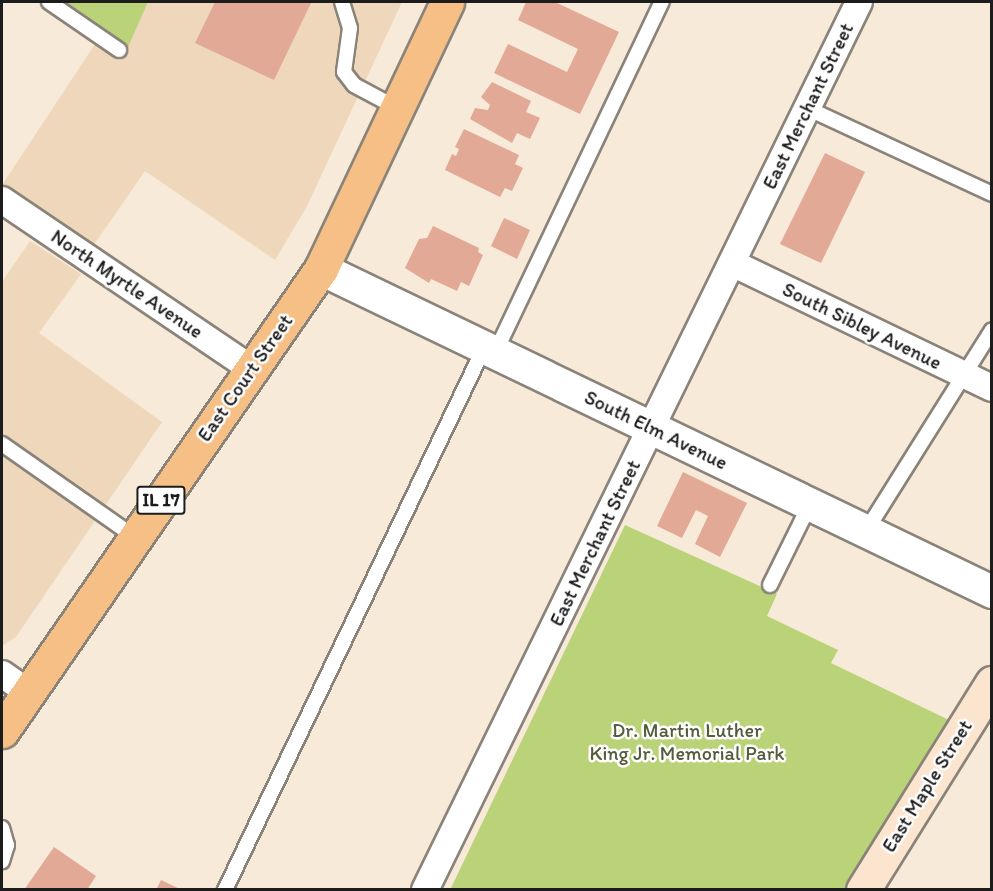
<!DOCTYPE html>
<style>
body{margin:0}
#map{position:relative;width:993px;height:891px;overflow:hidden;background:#f8ead8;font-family:Itim,sans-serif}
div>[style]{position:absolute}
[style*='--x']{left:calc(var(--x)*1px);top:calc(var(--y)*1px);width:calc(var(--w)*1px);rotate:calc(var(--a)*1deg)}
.built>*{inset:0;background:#eed7bb}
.green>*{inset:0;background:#bbd378}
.building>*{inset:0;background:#e1a996}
.roads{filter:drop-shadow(2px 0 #8a837a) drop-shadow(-2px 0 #8a837a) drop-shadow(0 2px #8a837a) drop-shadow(0 -2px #8a837a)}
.service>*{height:14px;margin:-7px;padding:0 7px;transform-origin:7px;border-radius:7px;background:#fff}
.minor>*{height:26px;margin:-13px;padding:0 13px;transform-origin:13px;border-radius:13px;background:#fff}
.tertiary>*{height:32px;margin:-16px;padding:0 16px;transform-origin:16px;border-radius:16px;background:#fff}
.secondary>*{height:33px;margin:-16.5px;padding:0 16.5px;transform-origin:16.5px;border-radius:16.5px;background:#fbe5cf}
.primary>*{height:33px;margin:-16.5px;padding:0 16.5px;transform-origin:16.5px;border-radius:16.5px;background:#f5bf86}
span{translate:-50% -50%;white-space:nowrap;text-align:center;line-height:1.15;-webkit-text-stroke:5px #fff;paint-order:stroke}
.shield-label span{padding:2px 4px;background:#fff;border:2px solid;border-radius:4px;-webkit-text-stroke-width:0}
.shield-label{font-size:18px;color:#1c1c1c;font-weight:700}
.street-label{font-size:20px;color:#1c1c1c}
.park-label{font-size:20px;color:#545c3c}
.frame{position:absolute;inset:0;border:3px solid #1c1c1c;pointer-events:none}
</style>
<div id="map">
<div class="built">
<i style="clip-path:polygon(148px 2px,402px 2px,307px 206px,275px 260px,145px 171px,93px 246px,2px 185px,95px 44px,119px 60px)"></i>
<i style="clip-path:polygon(30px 241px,81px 274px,39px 333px,162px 422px,16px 637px,2px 646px,2px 282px)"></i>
</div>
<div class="green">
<i style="clip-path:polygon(61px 2px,148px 2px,128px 47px)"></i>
<i style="clip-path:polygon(625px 525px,777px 594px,767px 616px,838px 650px,831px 663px,949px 720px,846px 889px,450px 890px)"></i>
</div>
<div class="building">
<i style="clip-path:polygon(215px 2px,311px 3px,274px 80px,195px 43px)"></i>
<i style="clip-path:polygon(526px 2px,555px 2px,619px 32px,580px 114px,494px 73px,508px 44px,567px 72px,578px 49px,518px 20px)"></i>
<i style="clip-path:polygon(492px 82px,531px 101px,526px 112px,540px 118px,530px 139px,517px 133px,512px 143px,470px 119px,475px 108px,488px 110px,490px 105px,481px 97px)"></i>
<i style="clip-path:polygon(464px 129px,519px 155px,515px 164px,523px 168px,512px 191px,505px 188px,500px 197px,445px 170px,452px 154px,456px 156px,459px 149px,455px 147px)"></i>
<i style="clip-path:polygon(825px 153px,865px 172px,821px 263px,780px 244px)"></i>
<i style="clip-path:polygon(504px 218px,530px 230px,517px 259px,491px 246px)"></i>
<i style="clip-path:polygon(433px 226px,479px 248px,478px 252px,483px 255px,469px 286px,461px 282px,457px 291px,431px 279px,429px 283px,405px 268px,419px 239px,427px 238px)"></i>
<i style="clip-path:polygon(683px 472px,747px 503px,720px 557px,695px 544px,708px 516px,696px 510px,682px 538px,657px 526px)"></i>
<i style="clip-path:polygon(54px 847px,96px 876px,87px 890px,24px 890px)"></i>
<i style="clip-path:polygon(161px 880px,182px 890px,156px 890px)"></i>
</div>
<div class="roads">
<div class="service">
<i style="--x:49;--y:2;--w:85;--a:34.4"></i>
<i style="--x:342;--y:2;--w:27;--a:73"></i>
<i style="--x:350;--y:28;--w:44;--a:97.8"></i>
<i style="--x:344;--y:72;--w:16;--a:52"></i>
<i style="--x:354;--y:85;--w:49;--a:28.1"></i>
<i style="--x:807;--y:108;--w:204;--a:24.9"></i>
<i style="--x:495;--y:353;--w:389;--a:-64.6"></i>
<i style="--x:2;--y:444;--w:162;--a:35"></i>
<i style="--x:866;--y:531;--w:237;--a:-57.9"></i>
<i style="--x:770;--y:585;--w:90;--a:-63.7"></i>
<i style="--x:2;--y:828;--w:18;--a:74"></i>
<i style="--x:7;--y:845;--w:17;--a:107"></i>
<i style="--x:225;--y:890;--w:601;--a:-64.46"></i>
</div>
<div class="minor">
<i style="--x:2;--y:200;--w:302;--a:34.1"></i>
<i style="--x:732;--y:263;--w:288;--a:25.7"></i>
<i style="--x:2;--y:674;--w:32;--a:35"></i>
<i style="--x:425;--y:890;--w:988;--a:-63.95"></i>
</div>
<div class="tertiary">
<i style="--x:321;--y:269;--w:745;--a:25.7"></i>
</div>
<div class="secondary">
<i style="--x:863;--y:890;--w:244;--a:-58.1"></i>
</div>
<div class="primary">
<i style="--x:2;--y:731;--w:561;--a:-55.38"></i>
<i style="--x:321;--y:269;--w:295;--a:-64.7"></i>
</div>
</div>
<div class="shield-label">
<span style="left:161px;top:500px">IL 17</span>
</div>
<div class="street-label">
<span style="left:808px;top:106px;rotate:-64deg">East Merchant Street</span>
<span style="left:127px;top:284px;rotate:34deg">North Myrtle Avenue</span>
<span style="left:862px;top:326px;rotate:26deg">South Sibley Avenue</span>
<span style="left:245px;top:378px;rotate:-55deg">East Court Street</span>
<span style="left:656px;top:430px;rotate:26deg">South Elm Avenue</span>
<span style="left:595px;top:543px;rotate:-64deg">East Merchant Street</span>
<span style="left:927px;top:786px;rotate:-58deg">East Maple Street</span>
</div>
<div class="park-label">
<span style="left:687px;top:742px">Dr. Martin Luther<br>King Jr. Memorial Park</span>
</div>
<div class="frame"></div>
</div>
